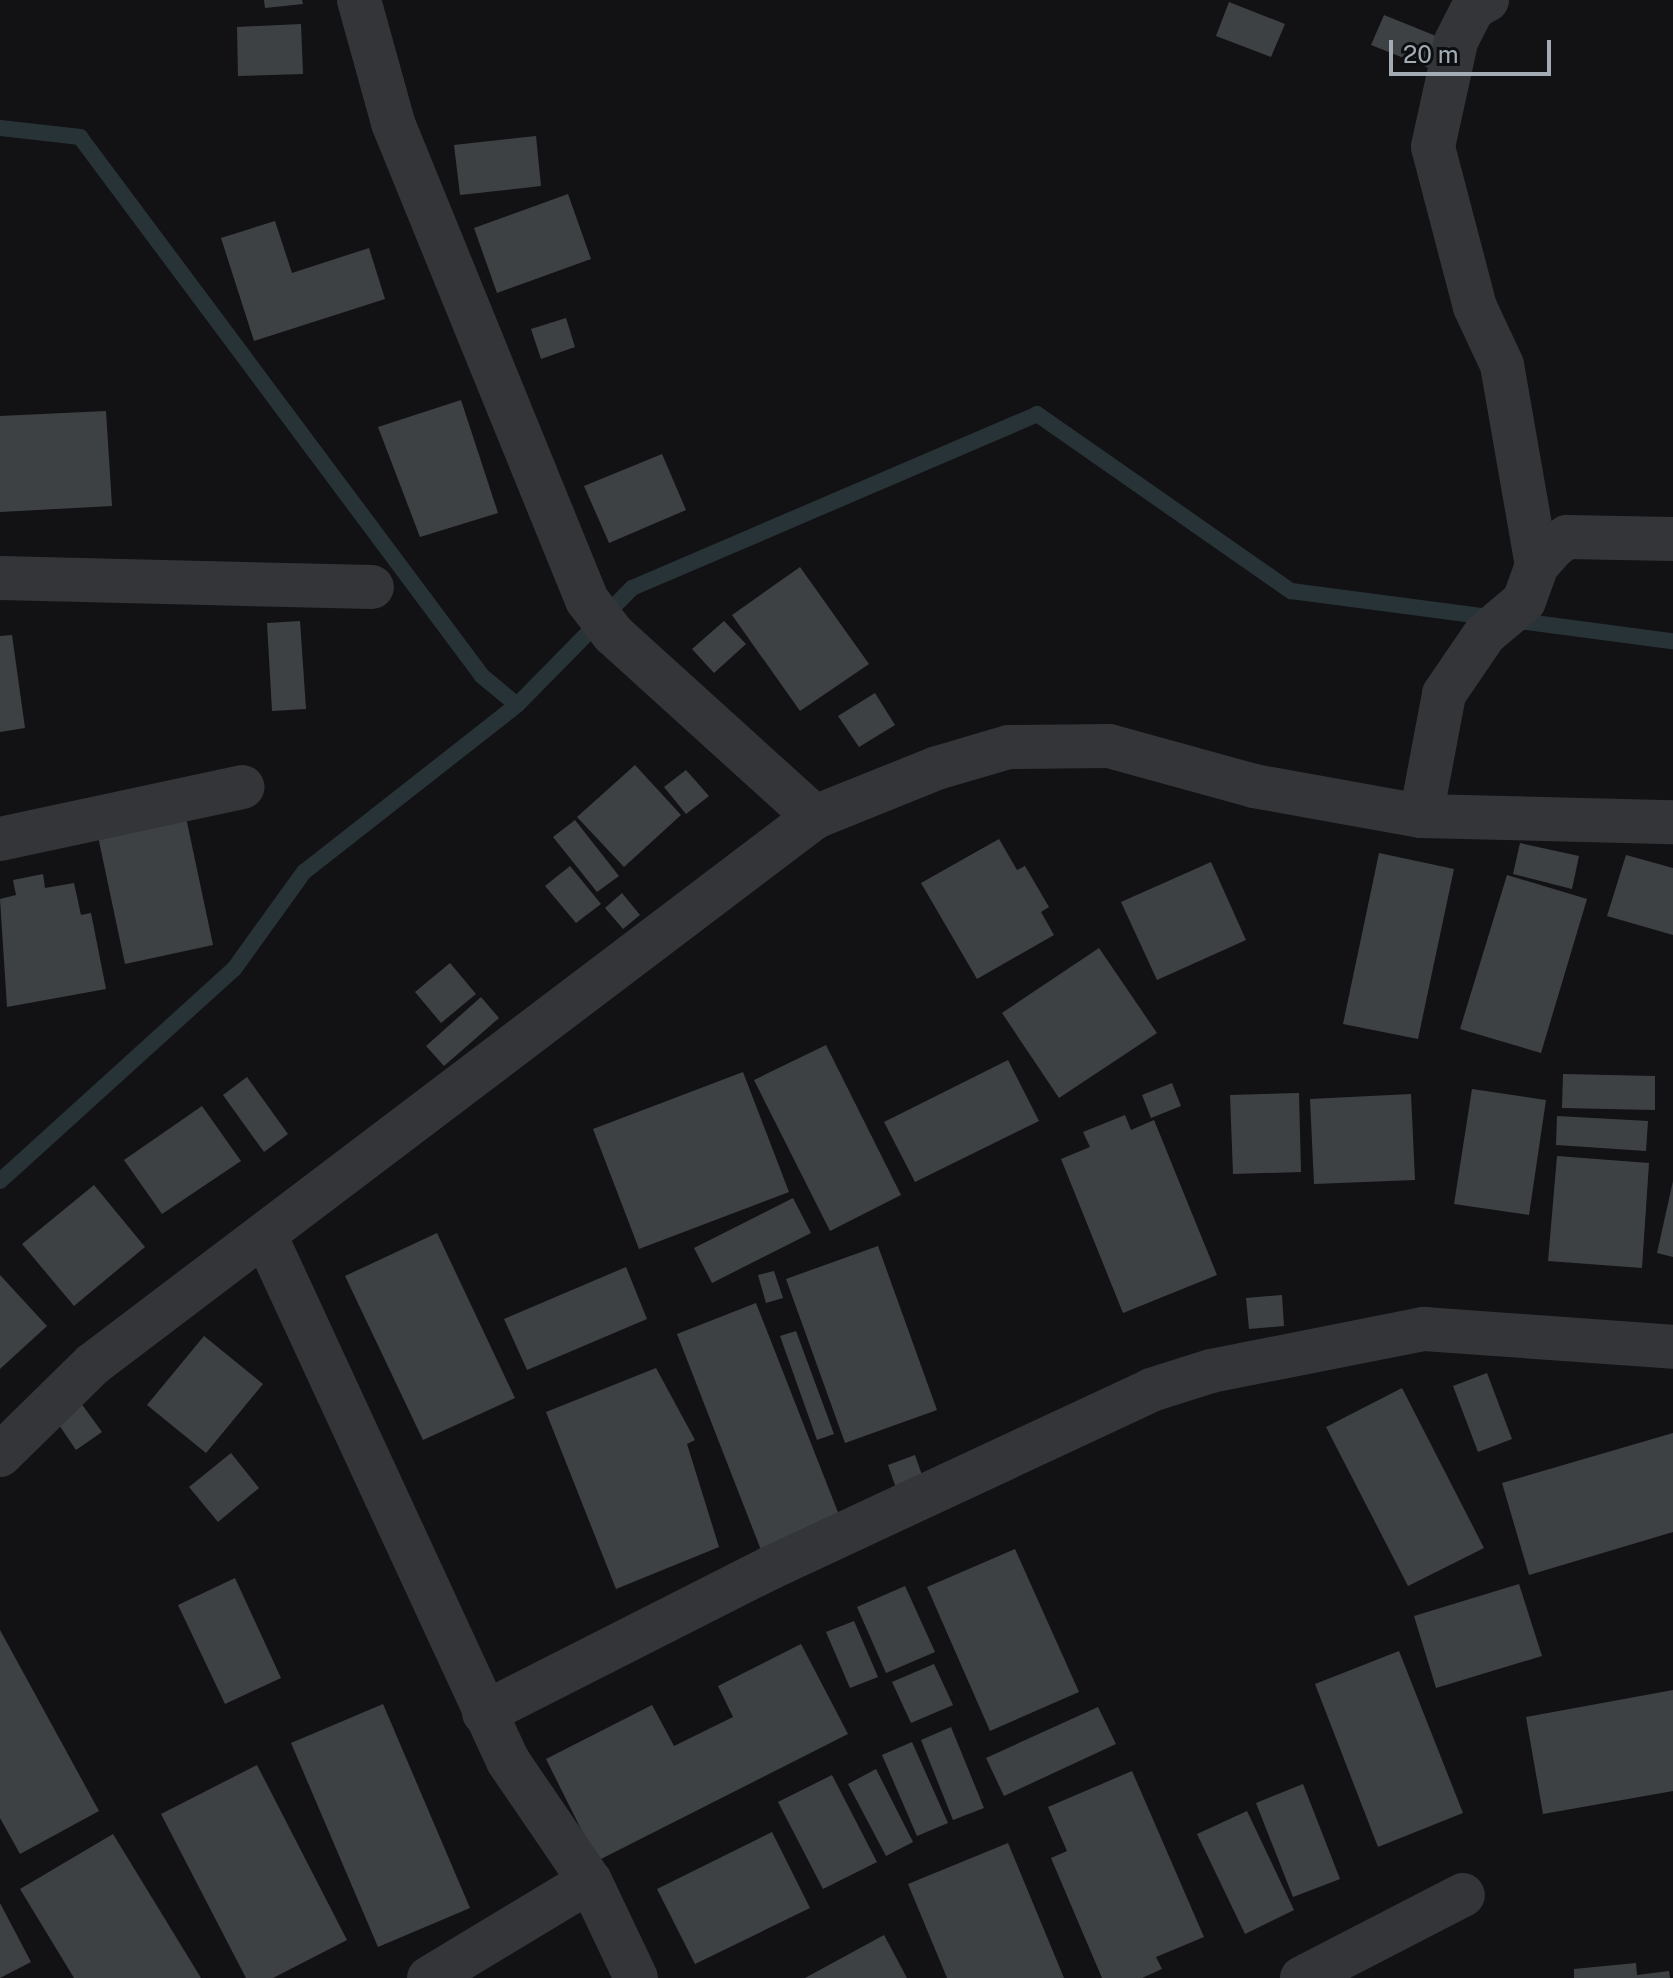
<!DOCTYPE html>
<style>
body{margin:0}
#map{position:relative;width:1673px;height:1978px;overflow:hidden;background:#121214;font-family:"Public Sans",sans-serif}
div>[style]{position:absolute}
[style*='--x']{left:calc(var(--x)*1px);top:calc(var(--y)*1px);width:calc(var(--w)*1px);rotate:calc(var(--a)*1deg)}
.stream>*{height:16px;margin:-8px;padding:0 8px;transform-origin:8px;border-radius:8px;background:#283338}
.building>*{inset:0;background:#3e4144}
.minor>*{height:44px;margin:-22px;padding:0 22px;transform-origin:22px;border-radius:22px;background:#333539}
span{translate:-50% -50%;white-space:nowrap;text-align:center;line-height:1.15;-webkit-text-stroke:6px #0d0e0f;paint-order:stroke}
.scale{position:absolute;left:1389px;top:40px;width:162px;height:36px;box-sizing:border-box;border:4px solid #a3abb5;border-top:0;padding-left:10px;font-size:24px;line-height:28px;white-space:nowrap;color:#a3abb5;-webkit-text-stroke:6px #0d0e0f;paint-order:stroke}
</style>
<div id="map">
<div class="stream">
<i style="--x:0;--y:128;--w:81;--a:6.4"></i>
<i style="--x:80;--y:137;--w:672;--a:53.28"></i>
<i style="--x:482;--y:676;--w:45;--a:39.6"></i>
<i style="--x:0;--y:1181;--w:316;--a:-42.2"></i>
<i style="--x:234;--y:969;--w:120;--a:-54.2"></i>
<i style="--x:304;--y:872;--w:271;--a:-38.1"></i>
<i style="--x:517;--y:705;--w:164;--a:-45.5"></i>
<i style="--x:632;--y:588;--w:441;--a:-23.2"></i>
<i style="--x:1037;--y:414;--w:310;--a:34.9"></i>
<i style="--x:1291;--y:591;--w:385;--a:7.5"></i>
</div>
<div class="building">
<i style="clip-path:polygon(264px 0,302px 0,303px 4px,265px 8px)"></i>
<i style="clip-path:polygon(1229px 2px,1285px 24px,1271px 57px,1216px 36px)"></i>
<i style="clip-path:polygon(1384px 15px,1441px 38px,1429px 68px,1371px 45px)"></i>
<i style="clip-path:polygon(301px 24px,303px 74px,238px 76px,237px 27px)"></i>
<i style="clip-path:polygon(536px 136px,541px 186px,460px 195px,454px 145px)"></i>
<i style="clip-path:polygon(568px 194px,591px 259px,497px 293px,474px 228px)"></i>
<i style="clip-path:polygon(275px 221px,292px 273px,369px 248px,385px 299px,254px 341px,221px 238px)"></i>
<i style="clip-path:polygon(566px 318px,575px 347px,541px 359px,531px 329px)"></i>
<i style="clip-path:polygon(461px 400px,498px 513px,420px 537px,378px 427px)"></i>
<i style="clip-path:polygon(106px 411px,112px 506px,0 512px,0 416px)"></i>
<i style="clip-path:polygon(662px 454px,686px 510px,609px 543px,584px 486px)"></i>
<i style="clip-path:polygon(800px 567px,869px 664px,800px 711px,732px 615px)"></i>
<i style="clip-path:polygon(300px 621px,306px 709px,272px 711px,267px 623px)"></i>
<i style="clip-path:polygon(724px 621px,746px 644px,714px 673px,692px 649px)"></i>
<i style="clip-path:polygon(12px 635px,25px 728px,0 732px,0 636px)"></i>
<i style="clip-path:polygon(875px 693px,895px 725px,859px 747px,838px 716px)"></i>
<i style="clip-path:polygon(635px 765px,681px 815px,624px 867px,577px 817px)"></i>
<i style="clip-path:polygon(686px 770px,709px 796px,686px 814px,664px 787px)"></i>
<i style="clip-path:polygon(184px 808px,213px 945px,125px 964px,96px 827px)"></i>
<i style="clip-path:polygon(575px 820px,619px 876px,597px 892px,553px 837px)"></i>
<i style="clip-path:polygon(999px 839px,1017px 870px,1025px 866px,1049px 907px,1041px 912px,1054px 935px,977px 979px,921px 883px)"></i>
<i style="clip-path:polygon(1520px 843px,1579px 856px,1572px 889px,1513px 874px)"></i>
<i style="clip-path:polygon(1379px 853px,1454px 869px,1418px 1039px,1343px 1024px)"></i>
<i style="clip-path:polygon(1626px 855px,1673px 868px,1673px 935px,1607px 916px)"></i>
<i style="clip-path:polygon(1211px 862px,1246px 940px,1157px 980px,1121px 902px)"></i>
<i style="clip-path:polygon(570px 866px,601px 904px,576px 923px,545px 886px)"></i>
<i style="clip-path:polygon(43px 874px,45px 888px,74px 883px,81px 915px,91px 913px,106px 989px,7px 1007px,0 899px,16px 895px,13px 880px)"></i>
<i style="clip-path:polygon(1507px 875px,1587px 899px,1541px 1053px,1460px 1029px)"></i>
<i style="clip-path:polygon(622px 893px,640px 915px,623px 929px,605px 908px)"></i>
<i style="clip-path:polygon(1099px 948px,1157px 1033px,1059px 1098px,1002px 1013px)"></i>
<i style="clip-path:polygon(450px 963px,476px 994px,441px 1023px,415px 992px)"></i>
<i style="clip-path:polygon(481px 997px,499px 1018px,444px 1066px,426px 1046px)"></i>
<i style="clip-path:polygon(826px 1045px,901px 1195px,830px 1231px,754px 1080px)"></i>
<i style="clip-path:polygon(1008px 1060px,1039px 1121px,915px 1182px,884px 1122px)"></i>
<i style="clip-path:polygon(743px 1072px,789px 1192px,639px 1249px,593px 1129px)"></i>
<i style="clip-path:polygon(1563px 1074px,1655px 1076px,1655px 1110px,1562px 1108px)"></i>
<i style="clip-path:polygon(247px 1077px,288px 1134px,264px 1152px,223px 1095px)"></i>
<i style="clip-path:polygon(1172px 1083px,1181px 1106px,1151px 1118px,1142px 1095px)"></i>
<i style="clip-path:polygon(1472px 1089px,1546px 1100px,1529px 1215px,1454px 1204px)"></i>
<i style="clip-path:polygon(1299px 1093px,1301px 1172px,1233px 1174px,1230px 1095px)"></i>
<i style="clip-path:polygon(1411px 1094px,1415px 1180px,1314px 1184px,1310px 1099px)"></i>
<i style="clip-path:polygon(202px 1106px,241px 1161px,162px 1214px,124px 1160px)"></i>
<i style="clip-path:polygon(1125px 1115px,1131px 1130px,1154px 1120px,1217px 1275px,1123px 1313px,1061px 1159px,1090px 1147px,1083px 1132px)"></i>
<i style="clip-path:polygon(1557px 1116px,1648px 1121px,1646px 1151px,1556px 1145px)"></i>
<i style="clip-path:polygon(1557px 1156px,1649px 1163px,1642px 1268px,1548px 1261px)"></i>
<i style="clip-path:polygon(1673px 1181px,1673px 1257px,1657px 1253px)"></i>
<i style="clip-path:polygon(94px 1185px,145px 1247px,74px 1306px,22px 1244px)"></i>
<i style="clip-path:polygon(793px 1198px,811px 1233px,712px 1283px,694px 1248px)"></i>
<i style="clip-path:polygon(437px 1233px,515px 1398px,423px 1440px,345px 1276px)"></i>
<i style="clip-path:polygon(878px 1246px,937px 1410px,845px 1443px,786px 1279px)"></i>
<i style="clip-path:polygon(626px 1267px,647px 1319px,527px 1370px,504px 1319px)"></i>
<i style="clip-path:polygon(774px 1271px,783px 1298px,766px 1303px,758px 1275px)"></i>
<i style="clip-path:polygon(0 1275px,47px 1326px,0 1369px)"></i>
<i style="clip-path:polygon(1282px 1295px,1284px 1326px,1249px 1329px,1246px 1298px)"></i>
<i style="clip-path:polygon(756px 1303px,841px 1520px,761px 1550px,677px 1334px)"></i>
<i style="clip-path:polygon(796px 1331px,834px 1434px,817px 1440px,780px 1336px)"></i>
<i style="clip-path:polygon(204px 1336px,263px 1384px,206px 1453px,147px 1405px)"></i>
<i style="clip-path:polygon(656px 1368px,695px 1440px,687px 1444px,719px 1547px,616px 1589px,546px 1412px)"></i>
<i style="clip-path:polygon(1487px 1373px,1512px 1439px,1478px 1452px,1453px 1386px)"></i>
<i style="clip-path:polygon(1402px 1388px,1484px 1548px,1408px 1586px,1326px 1427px)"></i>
<i style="clip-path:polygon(78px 1399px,102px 1432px,76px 1450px,53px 1416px)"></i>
<i style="clip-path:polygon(1673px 1433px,1673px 1532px,1529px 1575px,1502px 1483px)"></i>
<i style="clip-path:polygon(231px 1453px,259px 1488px,218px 1522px,189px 1487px)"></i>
<i style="clip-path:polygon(915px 1455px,923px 1478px,896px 1488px,888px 1465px)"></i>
<i style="clip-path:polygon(1015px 1549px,1079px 1692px,990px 1731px,927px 1587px)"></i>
<i style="clip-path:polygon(235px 1578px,281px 1678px,225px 1704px,178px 1605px)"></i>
<i style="clip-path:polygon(1519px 1584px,1542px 1656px,1436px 1688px,1414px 1616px)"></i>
<i style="clip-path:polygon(905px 1586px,935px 1652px,886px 1673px,857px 1607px)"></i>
<i style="clip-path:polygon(854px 1621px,878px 1677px,850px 1688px,826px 1632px)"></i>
<i style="clip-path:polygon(0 1630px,99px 1811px,20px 1854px,0 1818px)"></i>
<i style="clip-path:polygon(801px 1644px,848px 1734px,597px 1861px,546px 1759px,652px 1705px,674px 1746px,733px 1717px,718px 1686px)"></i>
<i style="clip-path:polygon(1399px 1651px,1463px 1813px,1378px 1847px,1315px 1684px)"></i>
<i style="clip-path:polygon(934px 1664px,953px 1705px,911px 1723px,892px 1682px)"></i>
<i style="clip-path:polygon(1673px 1690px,1673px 1791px,1543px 1814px,1526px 1717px)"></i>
<i style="clip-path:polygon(383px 1704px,470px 1908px,378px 1947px,291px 1743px)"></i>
<i style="clip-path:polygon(1098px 1707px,1116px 1744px,1004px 1796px,986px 1758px)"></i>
<i style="clip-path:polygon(951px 1727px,984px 1808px,953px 1820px,921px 1740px)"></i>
<i style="clip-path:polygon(912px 1742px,948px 1823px,917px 1836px,882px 1755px)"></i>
<i style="clip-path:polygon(257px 1765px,347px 1940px,273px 1978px,246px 1978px,161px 1814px)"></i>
<i style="clip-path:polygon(876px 1769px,913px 1842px,886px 1856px,848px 1784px)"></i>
<i style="clip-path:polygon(1132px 1771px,1204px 1937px,1156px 1957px,1162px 1969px,1142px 1978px,1102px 1978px,1051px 1858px,1067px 1851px,1048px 1807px)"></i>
<i style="clip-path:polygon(832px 1775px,877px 1862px,823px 1889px,778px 1802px)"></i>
<i style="clip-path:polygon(1303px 1784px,1340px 1879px,1293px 1897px,1256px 1803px)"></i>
<i style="clip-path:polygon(1247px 1811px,1294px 1910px,1245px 1934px,1197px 1834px)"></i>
<i style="clip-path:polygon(772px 1832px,810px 1908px,695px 1964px,657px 1889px)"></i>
<i style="clip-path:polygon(113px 1834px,201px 1978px,74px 1978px,20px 1889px)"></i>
<i style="clip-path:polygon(1008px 1843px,1064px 1978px,947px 1978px,908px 1884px)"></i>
<i style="clip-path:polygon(0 1903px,31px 1962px,0 1978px)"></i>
<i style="clip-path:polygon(884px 1935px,907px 1978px,805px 1978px)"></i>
<i style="clip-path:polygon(1636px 1963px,1637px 1975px,1669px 1971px,1670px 1978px,1574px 1978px,1574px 1969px)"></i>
</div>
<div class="minor">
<i style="--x:359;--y:0;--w:128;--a:74.5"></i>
<i style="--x:393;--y:123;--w:515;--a:67.87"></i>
<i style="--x:587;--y:600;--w:43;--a:52.6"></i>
<i style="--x:613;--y:634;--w:273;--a:42.2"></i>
<i style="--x:1487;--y:0;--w:16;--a:150"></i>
<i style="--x:1473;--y:8;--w:38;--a:117"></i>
<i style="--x:1456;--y:42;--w:107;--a:102.4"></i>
<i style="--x:1433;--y:147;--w:165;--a:75.3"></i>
<i style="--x:1475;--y:307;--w:64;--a:65"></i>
<i style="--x:1502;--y:365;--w:203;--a:80.1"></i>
<i style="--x:0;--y:578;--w:372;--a:1.4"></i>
<i style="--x:1421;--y:816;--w:124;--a:-79.3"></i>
<i style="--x:1444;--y:694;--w:73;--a:-55.7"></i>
<i style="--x:1485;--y:634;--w:51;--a:-40.2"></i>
<i style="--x:1524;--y:601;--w:38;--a:-70"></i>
<i style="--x:1537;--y:565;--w:25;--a:-48"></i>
<i style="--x:1554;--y:546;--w:16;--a:-35"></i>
<i style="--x:1567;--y:537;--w:106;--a:1.1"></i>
<i style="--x:0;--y:839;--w:248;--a:-12.1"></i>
<i style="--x:265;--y:1235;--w:579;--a:65.2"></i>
<i style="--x:508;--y:1761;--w:145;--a:55.7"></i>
<i style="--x:590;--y:1881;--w:107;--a:64.6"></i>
<i style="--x:0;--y:1455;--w:130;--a:-44.4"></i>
<i style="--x:93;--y:1364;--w:906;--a:-37.15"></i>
<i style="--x:815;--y:817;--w:131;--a:-21.9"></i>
<i style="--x:937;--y:768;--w:75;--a:-16.3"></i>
<i style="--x:1009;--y:747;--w:100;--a:-0.6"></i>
<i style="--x:1109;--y:746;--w:150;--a:15.4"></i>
<i style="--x:1254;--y:786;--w:170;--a:10.2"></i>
<i style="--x:1421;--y:816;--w:252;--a:1.4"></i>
<i style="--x:484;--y:1713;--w:321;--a:-26.9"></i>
<i style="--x:770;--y:1568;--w:421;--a:-25"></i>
<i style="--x:1151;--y:1390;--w:63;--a:-17.6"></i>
<i style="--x:1211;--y:1371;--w:217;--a:-11.2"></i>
<i style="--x:1424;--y:1329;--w:250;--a:4.1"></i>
<i style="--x:429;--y:1978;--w:188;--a:-31.1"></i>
<i style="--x:1302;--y:1978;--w:181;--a:-27.3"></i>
</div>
<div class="scale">20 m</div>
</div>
